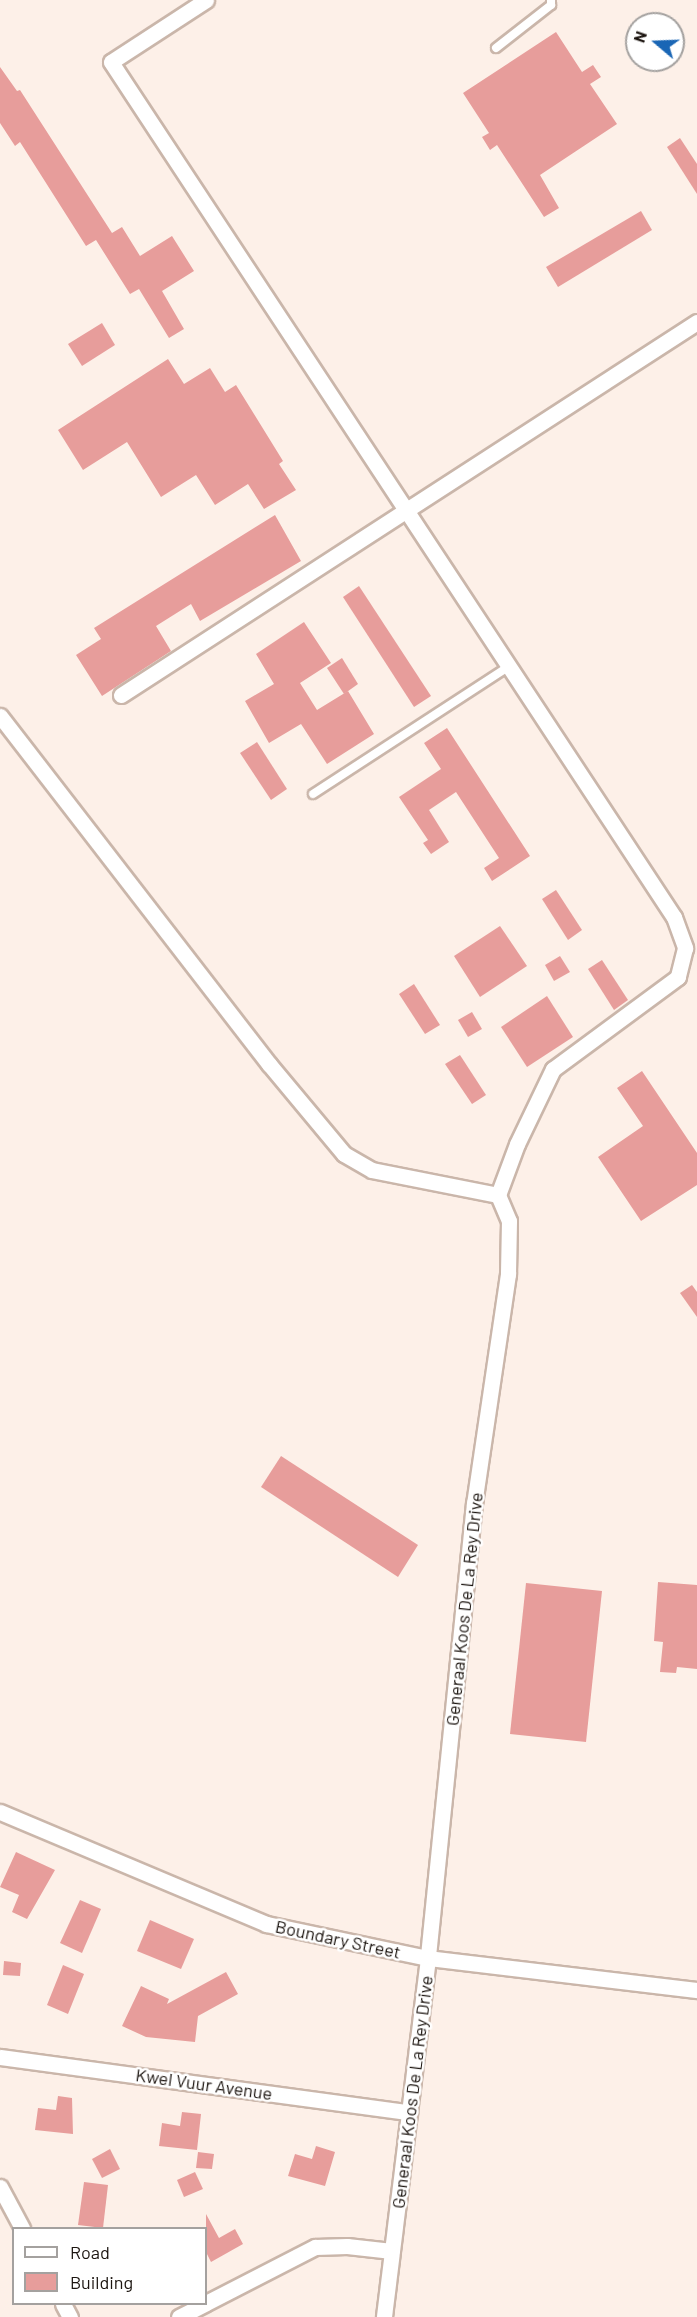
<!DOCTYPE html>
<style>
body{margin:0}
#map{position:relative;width:697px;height:2317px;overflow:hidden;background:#fdf0e8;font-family:Barlow,sans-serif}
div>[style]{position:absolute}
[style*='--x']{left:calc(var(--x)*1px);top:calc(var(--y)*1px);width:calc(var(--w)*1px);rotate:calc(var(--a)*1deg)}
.building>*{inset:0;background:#e79d9b}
.roads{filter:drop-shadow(2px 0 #cab6aa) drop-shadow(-2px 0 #cab6aa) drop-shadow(0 2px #cab6aa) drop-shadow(0 -2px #cab6aa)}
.lane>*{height:8px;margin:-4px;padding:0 4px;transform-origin:4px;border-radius:4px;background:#fff}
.street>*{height:15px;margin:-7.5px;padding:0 7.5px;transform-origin:7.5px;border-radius:7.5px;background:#fff}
span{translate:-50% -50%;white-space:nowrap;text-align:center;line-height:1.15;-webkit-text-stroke:5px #fff;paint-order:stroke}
.street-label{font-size:18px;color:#1c1510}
.legend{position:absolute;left:12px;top:2227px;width:195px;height:78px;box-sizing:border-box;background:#fff;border:2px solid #a4a19f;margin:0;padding:8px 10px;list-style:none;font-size:18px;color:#1c1510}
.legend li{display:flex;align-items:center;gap:12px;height:30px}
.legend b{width:30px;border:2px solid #a4a19f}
.north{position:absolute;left:625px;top:12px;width:60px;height:60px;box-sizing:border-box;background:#fff;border:2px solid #a4a19f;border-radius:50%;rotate:289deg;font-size:16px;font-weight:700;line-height:24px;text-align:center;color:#1c1510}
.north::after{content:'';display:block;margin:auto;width:21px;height:27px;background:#1a66b5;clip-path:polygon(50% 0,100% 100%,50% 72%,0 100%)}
</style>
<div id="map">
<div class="building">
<i style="clip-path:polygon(556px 32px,582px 72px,593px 65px,601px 77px,590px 84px,617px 124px,540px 175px,559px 208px,544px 217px,497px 145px,490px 150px,482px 137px,489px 133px,463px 93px)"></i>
<i style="clip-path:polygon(0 67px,17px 91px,20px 90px,112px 233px,122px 227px,140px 256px,172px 236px,194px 271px,162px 291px,184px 329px,169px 338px,139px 289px,130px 294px,96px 240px,86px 246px,20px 142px,15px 146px,0 123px)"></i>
<i style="clip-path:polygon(680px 138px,697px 164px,697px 194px,667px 147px)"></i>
<i style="clip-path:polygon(641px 211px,652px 230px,558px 287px,546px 267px)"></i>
<i style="clip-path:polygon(102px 323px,115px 345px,82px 366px,68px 344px)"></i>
<i style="clip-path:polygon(168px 359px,184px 384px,210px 368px,225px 392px,236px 385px,283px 461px,279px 464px,296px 490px,264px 509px,248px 484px,215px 505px,196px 475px,161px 497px,127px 442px,83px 470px,58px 430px)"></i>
<i style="clip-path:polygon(275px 515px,301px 561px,200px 621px,191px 604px,156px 626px,171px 651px,102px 696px,76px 655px,101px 639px,94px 628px)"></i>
<i style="clip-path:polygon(359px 586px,431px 696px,414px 707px,343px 597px)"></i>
<i style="clip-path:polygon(304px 622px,331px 663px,300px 683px,317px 710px,348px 691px,374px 734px,327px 764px,301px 724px,269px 743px,245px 701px,274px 684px,256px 654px)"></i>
<i style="clip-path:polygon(342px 658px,358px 684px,344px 694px,327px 668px)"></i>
<i style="clip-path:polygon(447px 728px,530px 856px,492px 881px,484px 868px,499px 858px,456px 792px,429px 810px,449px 842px,431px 854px,423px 843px,428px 840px,399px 797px,441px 769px,424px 743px)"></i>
<i style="clip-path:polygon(257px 742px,287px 789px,271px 800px,240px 753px)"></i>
<i style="clip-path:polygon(556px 890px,582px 930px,568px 940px,542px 899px)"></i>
<i style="clip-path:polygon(500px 926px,527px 966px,480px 997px,454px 956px)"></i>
<i style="clip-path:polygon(560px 956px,570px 972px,554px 981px,545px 965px)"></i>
<i style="clip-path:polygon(602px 960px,628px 1000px,614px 1010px,588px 969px)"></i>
<i style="clip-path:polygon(414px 984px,440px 1025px,425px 1034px,399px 994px)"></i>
<i style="clip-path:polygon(547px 996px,573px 1037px,527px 1067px,501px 1027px)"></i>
<i style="clip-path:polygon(472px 1012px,482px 1029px,468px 1037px,458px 1020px)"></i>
<i style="clip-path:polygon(460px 1055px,486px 1095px,472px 1104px,445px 1064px)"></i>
<i style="clip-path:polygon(642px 1071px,697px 1153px,697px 1185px,641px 1221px,598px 1157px,643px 1126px,617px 1088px)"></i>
<i style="clip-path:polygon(692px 1285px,697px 1292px,697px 1317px,680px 1293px)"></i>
<i style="clip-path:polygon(281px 1456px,418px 1545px,398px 1577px,261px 1487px)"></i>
<i style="clip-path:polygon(658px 1582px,697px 1585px,697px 1669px,677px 1667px,676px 1673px,660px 1672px,663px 1642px,654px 1641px)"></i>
<i style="clip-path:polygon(526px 1583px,602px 1591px,586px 1742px,510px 1734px)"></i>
<i style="clip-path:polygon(16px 1852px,55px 1870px,27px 1919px,12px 1912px,19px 1895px,0 1887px)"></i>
<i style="clip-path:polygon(80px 1900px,101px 1909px,82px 1953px,60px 1943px)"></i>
<i style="clip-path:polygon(150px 1920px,194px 1939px,181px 1969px,137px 1951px)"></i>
<i style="clip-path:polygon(4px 1961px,21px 1963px,20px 1976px,3px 1975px)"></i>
<i style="clip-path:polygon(63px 1965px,84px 1974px,68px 2014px,47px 2005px)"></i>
<i style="clip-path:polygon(226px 1972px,238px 1994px,198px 2016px,195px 2042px,146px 2037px,122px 2026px,141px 1986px,169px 1999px,167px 2004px)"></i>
<i style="clip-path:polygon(58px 2096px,72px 2098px,73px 2134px,35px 2130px,38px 2108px,56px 2110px)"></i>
<i style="clip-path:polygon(182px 2112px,201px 2114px,197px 2150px,159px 2146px,162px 2123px,180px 2126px)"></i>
<i style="clip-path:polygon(316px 2146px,335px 2152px,325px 2186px,288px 2176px,295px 2154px,312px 2159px)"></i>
<i style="clip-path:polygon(110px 2149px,120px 2169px,102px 2178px,92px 2159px)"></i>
<i style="clip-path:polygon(198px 2152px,214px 2154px,212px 2169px,196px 2168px)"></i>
<i style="clip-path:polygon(195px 2172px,203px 2189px,184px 2197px,177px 2180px)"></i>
<i style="clip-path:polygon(84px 2182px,108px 2185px,103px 2228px,78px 2225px)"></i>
<i style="clip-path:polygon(206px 2214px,219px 2238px,235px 2229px,243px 2244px,211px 2262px,206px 2252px)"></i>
</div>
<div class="roads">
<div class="lane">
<i style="--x:496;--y:48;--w:70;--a:-38"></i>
<i style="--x:551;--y:5;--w:5;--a:-90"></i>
<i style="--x:313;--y:794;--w:234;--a:-33.1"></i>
</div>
<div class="street">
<i style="--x:206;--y:0;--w:113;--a:146.9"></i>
<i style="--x:111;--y:62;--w:1024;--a:56.64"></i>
<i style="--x:674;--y:917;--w:33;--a:70"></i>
<i style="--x:685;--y:948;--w:30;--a:104"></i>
<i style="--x:678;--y:977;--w:155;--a:143.6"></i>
<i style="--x:553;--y:1069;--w:83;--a:115.6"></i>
<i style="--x:517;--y:1144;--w:54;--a:110.4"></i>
<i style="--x:498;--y:1195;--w:28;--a:67"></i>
<i style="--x:509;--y:1221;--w:53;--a:91.1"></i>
<i style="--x:508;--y:1274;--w:232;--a:98.4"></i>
<i style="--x:474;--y:1503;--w:457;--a:95.8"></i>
<i style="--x:428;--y:1958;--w:362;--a:97"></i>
<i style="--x:121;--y:695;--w:686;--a:-32.93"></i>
<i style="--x:0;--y:716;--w:440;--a:52.3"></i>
<i style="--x:269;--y:1064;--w:117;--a:50.2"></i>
<i style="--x:344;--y:1154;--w:32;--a:30"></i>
<i style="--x:372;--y:1170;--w:128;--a:11.2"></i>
<i style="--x:0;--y:1812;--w:289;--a:22.8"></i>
<i style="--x:266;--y:1924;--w:166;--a:11.9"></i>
<i style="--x:428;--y:1958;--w:271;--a:6.8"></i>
<i style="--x:0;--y:2057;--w:413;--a:7.7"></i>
<i style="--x:0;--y:2187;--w:47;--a:61.8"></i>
<i style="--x:206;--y:2303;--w:123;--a:-27.2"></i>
<i style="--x:315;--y:2247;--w:32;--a:-2"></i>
<i style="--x:347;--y:2246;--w:45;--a:6.3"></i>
<i style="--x:63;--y:2304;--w:15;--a:62"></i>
<i style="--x:179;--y:2317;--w:29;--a:-27"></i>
</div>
</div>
<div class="street-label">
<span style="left:464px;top:1609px;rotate:-84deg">Generaal Koos De La Rey Drive</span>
<span style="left:338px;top:1939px;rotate:12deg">Boundary Street</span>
<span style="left:204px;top:2084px;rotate:8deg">Kwel Vuur Avenue</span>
<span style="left:412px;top:2092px;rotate:-83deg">Generaal Koos De La Rey Drive</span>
</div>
<ul class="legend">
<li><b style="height:8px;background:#fff"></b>Road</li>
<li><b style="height:16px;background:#e79d9b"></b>Building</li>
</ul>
<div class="north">N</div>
</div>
